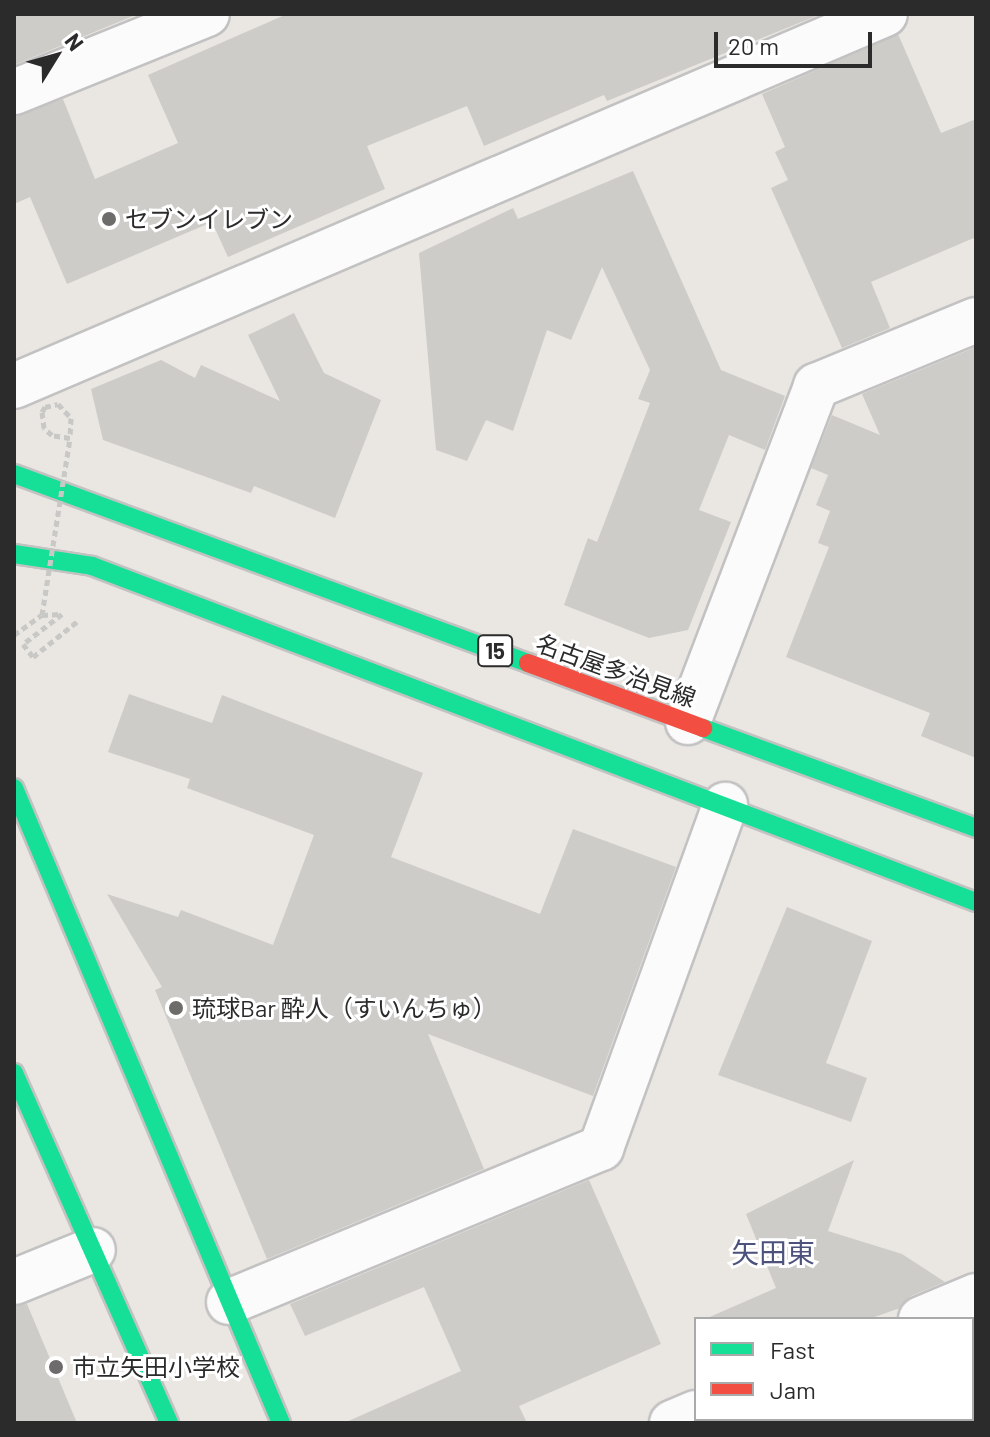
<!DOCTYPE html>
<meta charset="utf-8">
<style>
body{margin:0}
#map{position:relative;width:990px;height:1437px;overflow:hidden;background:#eae6e2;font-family:Barlow,"Noto Sans JP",sans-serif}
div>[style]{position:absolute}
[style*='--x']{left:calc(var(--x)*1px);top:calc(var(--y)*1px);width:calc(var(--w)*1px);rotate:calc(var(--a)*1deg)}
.building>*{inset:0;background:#ceccc9}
.path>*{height:5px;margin-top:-2.5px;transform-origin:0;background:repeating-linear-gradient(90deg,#c8c8c7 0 6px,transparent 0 10px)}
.roads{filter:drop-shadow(2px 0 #c3c2c2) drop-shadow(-2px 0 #c3c2c2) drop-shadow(0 2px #c3c2c2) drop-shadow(0 -2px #c3c2c2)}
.street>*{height:44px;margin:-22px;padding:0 22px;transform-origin:22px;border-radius:22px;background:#fcfbfb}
.fast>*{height:18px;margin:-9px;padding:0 9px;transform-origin:9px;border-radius:9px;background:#16e098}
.jam>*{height:18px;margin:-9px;padding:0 9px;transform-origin:9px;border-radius:9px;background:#f24e42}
.path-bridge>*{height:5px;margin-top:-2.5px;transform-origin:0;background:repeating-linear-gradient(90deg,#c8c8c7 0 6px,transparent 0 10px)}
.dots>*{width:22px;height:22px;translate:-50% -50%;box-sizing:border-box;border:4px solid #fff;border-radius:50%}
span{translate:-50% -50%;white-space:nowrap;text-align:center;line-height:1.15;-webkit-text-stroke:6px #fff;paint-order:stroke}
.shield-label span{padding:2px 6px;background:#fff;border:2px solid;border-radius:6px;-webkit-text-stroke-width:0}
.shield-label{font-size:22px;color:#2b2b2b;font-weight:700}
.poi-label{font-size:24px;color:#2b2b2b}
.left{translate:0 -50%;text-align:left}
.street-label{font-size:24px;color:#2b2b2b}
.quarter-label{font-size:28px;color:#4c527c}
.frame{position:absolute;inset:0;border:16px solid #2b2b2b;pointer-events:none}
.legend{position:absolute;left:694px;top:1317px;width:280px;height:104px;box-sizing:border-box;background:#fff;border:2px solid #aaa;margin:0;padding:10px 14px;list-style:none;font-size:24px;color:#2b2b2b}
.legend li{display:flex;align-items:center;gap:16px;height:40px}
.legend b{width:40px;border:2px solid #aaa}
.north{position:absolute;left:16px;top:16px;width:80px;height:80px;-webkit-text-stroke:6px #fff;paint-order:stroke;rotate:53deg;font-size:22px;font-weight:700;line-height:32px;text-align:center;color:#2b2b2b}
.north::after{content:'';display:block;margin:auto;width:28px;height:36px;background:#2b2b2b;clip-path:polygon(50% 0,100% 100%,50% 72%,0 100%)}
.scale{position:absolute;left:714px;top:32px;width:158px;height:36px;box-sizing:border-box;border:4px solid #2b2b2b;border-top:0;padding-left:10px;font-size:24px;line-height:28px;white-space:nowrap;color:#2b2b2b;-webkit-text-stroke:6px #fff;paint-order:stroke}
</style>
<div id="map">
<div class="building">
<i style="clip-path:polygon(14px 14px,138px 14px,14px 65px)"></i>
<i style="clip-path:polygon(287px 14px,821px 14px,607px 101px,604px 95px,484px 146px,467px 106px,367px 146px,385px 189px,228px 257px,212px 222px,67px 284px,30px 197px,14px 204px,14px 116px,63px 99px,95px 179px,178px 143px,148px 75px)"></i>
<i style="clip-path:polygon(898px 34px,941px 133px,976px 119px,976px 237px,871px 282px,890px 328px,842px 348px,771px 188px,788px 180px,775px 152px,785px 147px,762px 94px)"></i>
<i style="clip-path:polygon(633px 171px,721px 370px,785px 396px,765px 450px,729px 435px,699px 510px,731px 522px,688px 630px,649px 638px,564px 605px,588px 538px,597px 542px,650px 403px,638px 399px,650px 370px,602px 267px,571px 340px,547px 330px,513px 431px,486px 420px,467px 461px,436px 450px,419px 253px,513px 208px,518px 219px)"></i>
<i style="clip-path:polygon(294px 313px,324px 373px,381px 400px,335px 518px,254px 486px,251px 493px,103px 440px,91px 389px,161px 360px,195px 378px,201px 365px,280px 401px,248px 335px)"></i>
<i style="clip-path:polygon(976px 347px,976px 758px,921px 736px,930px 713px,786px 657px,829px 547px,818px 543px,830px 511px,816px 505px,828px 475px,811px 468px,832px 415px,880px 435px,862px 394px)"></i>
<i style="clip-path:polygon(129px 694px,212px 723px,222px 695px,423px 773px,391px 857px,540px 914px,573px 829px,676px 867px,593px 1096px,428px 1034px,484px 1169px,267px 1259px,155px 990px,162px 987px,107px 894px,178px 917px,181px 910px,273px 945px,314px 835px,187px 788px,190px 779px,108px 752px)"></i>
<i style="clip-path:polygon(787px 907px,872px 941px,826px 1063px,867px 1078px,851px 1122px,718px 1075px)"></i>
<i style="clip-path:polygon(854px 1160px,828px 1231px,902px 1254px,945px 1282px,911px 1296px,900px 1308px,869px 1319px,705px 1319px,776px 1288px,746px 1214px)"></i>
<i style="clip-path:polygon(589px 1180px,661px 1344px,519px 1406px,527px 1423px,344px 1423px,461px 1371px,424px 1287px,305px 1336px,290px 1304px)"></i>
<i style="clip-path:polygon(27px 1304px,77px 1423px,14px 1423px,14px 1306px)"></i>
</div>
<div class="path">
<i style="--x:58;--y:404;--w:19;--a:47"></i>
<i style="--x:71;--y:418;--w:20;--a:93"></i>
<i style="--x:70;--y:438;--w:18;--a:-171"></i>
<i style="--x:52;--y:435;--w:11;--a:-139"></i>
<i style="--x:44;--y:428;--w:16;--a:-97"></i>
<i style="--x:42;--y:412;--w:6;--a:-59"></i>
<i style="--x:45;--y:407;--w:13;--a:-13"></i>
<i style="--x:62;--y:614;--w:49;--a:142.4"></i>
<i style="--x:23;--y:644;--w:16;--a:52"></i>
<i style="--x:33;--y:657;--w:59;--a:-38.8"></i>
<i style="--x:42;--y:615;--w:19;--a:-3"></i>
</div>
<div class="roads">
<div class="street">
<i style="--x:14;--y:92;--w:208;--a:-22"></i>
<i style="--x:14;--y:386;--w:947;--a:-23.13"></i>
<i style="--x:688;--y:722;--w:360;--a:-69.1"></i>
<i style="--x:816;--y:386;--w:173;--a:-22.4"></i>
<i style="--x:14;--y:1282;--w:85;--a:-22.1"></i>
<i style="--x:229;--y:1302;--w:403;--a:-22.5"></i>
<i style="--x:601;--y:1148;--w:365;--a:-70.1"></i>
<i style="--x:921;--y:1319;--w:60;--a:-22.7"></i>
<i style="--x:672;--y:1423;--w:26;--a:-23"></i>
</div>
<div class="fast">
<i style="--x:14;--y:474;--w:548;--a:20.19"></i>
<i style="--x:14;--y:554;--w:79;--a:8.7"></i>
<i style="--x:92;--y:566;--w:946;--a:20.81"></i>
<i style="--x:703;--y:728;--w:291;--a:20.1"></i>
<i style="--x:14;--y:788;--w:689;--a:67.19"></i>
<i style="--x:14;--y:1073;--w:383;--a:66.1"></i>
</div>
<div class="jam">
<i style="--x:528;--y:663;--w:187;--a:20.4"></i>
</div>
</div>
<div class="path-bridge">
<i style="--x:14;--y:635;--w:34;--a:-36"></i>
<i style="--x:42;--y:615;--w:179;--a:-81"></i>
</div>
<div class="dots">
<i style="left:109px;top:219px;background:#6e6c6b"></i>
<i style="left:176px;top:1008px;background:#6e6c6b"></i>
<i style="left:56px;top:1367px;background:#6e6c6b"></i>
</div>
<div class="shield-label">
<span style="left:495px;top:651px">15</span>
</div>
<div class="poi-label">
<span class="left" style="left:125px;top:219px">セブンイレブン</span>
<span class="left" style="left:192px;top:1008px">琉球Bar 酔人（すいんちゅ）</span>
<span class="left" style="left:72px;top:1367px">市立矢田小学校</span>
</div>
<div class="street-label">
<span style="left:616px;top:670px;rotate:20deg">名古屋多治見線</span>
</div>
<div class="quarter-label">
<span style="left:773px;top:1252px">矢田東</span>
</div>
<div class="frame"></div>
<ul class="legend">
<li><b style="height:10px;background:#16e098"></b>Fast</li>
<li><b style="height:10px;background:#f24e42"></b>Jam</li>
</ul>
<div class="north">N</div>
<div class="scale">20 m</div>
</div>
